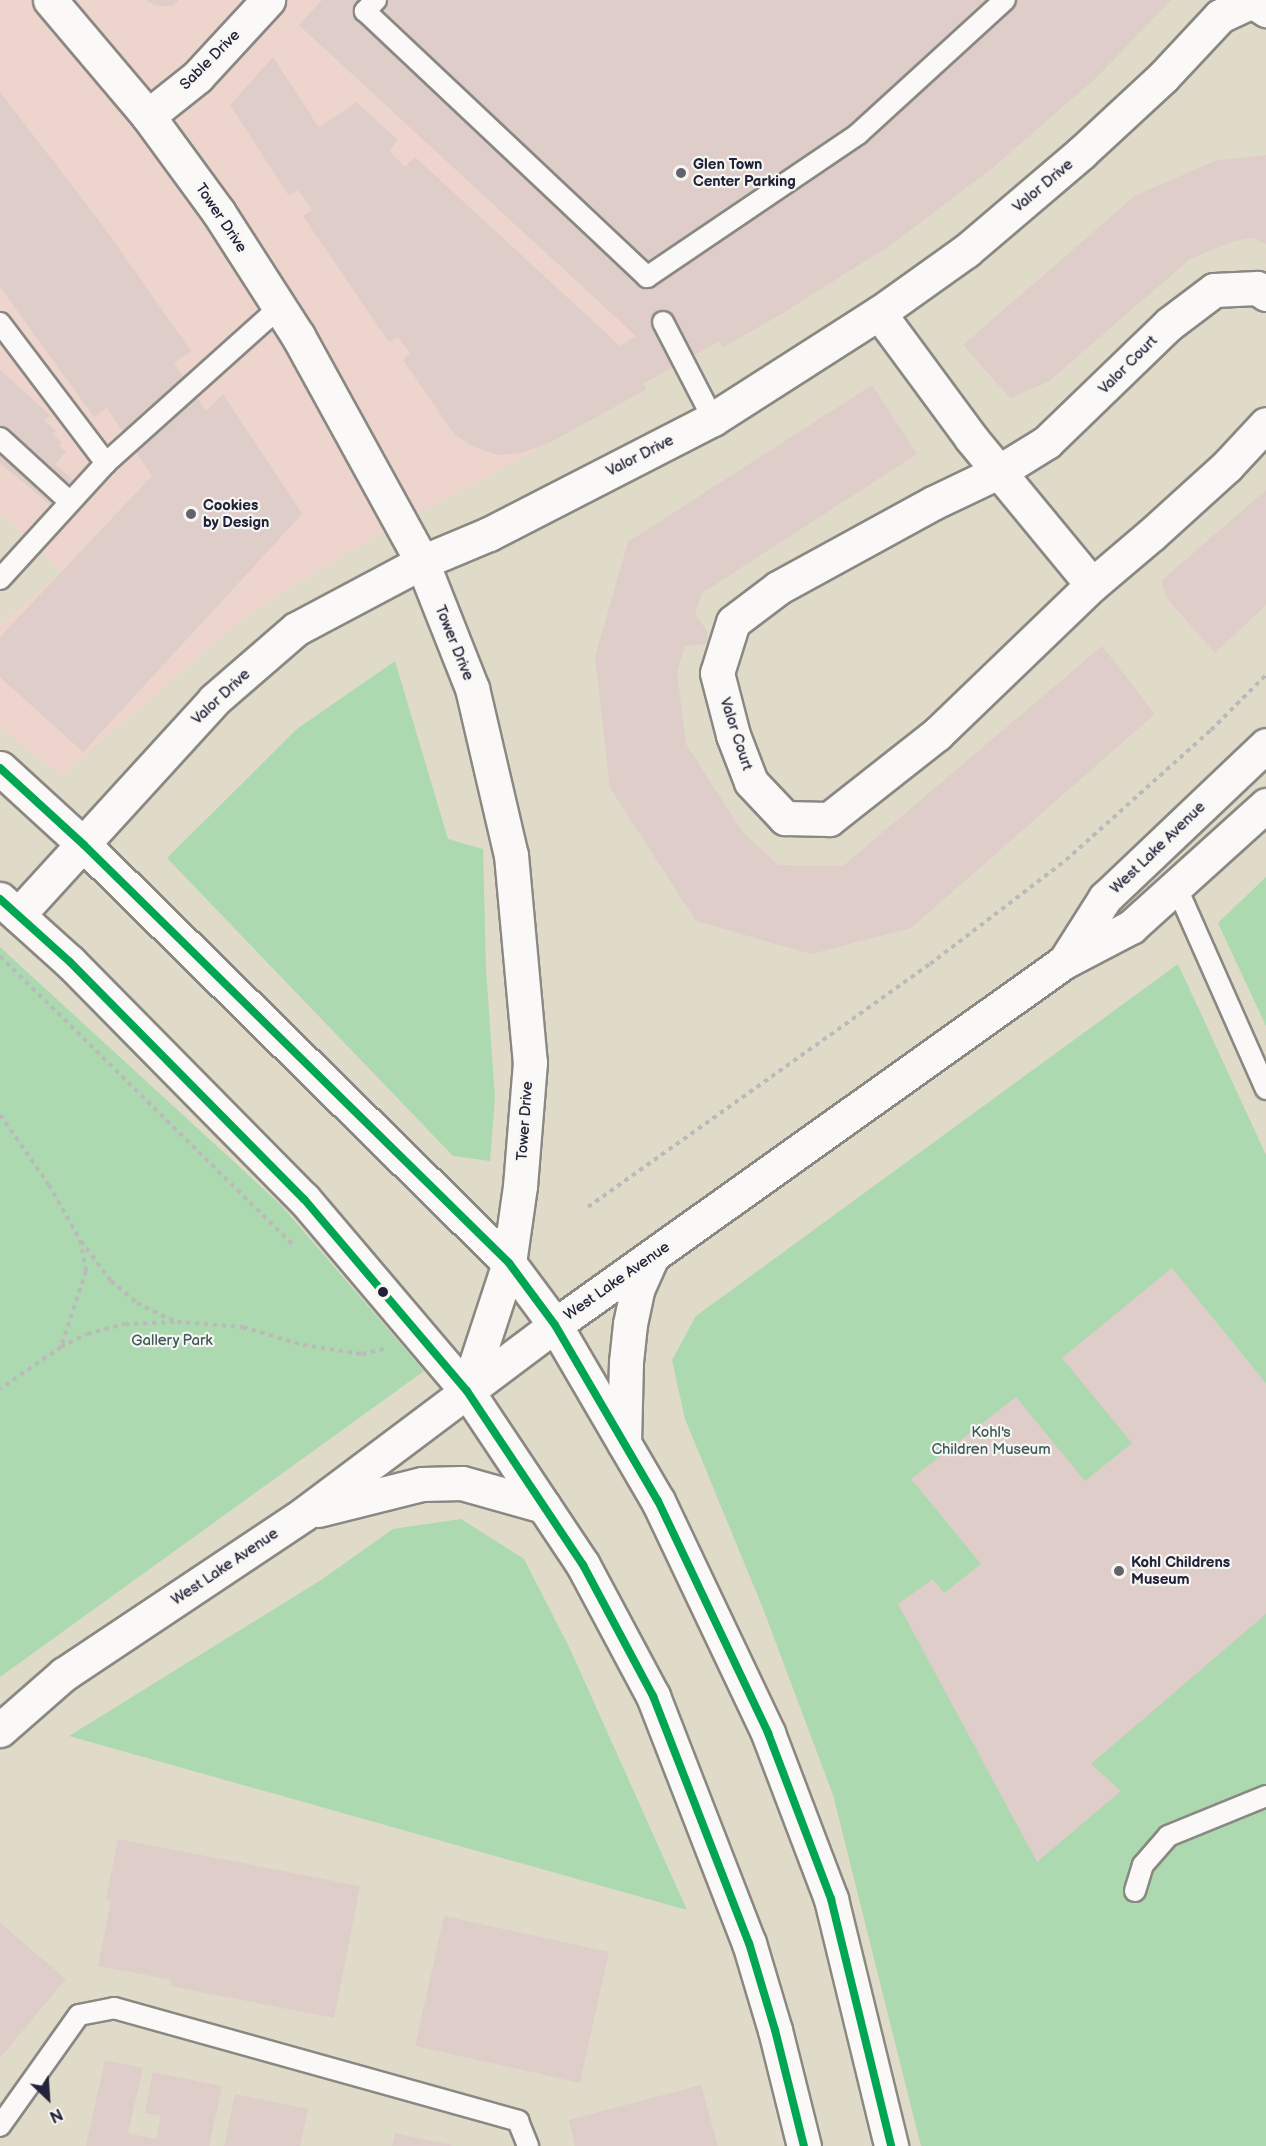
<!DOCTYPE html>
<style>
body{margin:0}
#map{position:relative;width:1266px;height:2146px;overflow:hidden;background:#e0dac8;font-family:"Balsamiq Sans",sans-serif}
div>[style]{position:absolute}
[style*='--x']{left:calc(var(--x)*1px);top:calc(var(--y)*1px);width:calc(var(--w)*1px);rotate:calc(var(--a)*1deg)}
.built>*{inset:0;background:#edd4cc}
.green>*{inset:0;background:#acd9b0}
.building>*{inset:0;background:#dfcdca}
.path>*{height:4px;margin-top:-2px;transform-origin:0;background:repeating-linear-gradient(90deg,#bbbaba 0 4.5px,transparent 0 9px)}
.roads{filter:drop-shadow(2px 0 #8a8882) drop-shadow(-2px 0 #8a8882) drop-shadow(0 2px #8a8882) drop-shadow(0 -2px #8a8882)}
.lane>*{height:20px;margin:-10px;padding:0 10px;transform-origin:10px;border-radius:10px;background:#faf9f7}
.street>*{height:33px;margin:-16.5px;padding:0 16.5px;transform-origin:16.5px;border-radius:16.5px;background:#faf9f7}
.secondary>*{height:33px;margin:-16.5px;padding:0 16.5px;transform-origin:16.5px;border-radius:16.5px;background:#faf9f7}
.bus-1>*{height:8px;margin:-4px;padding:0 4px;transform-origin:4px;border-radius:4px;background:#00a651}
.dots>*{width:16px;height:16px;translate:-50% -50%;box-sizing:border-box;border:3px solid #f6f6f2;border-radius:50%}
span{translate:-50% -50%;white-space:nowrap;text-align:center;line-height:1.15;-webkit-text-stroke:4.5px #f6f6f2;paint-order:stroke}
.street-label{font-size:15px;color:#22223b}
.poi-label{font-size:15px;color:#22223b;font-weight:700}
.left{translate:0 -50%;text-align:left}
.park-label{font-size:15px;color:#3e5958}
.north{position:absolute;left:18px;top:2068px;width:60px;height:60px;-webkit-text-stroke:4px #f6f6f2;paint-order:stroke;rotate:155deg;font-size:16px;font-weight:700;line-height:24px;text-align:center;color:#22223b}
.north::after{content:'';display:block;margin:auto;width:21px;height:27px;background:#22223b;clip-path:polygon(50% 0,100% 100%,50% 72%,0 100%)}
</style>
<div id="map">
<div class="built">
<i style="clip-path:polygon(0 0,1097px 0,636px 336px,526px 400px,551px 442px,357px 547px,246px 616px,61px 776px,0 727px,0 625px,62px 572px,0 514px)"></i>
</div>
<div class="green">
<i style="clip-path:polygon(395px 661px,448px 839px,483px 849px,486px 968px,495px 1098px,490px 1161px,453px 1156px,167px 858px,297px 729px)"></i>
<i style="clip-path:polygon(1266px 877px,1266px 1026px,1218px 923px)"></i>
<i style="clip-path:polygon(0 947px,281px 1205px,424px 1371px,0 1677px)"></i>
<i style="clip-path:polygon(1178px 964px,1266px 1155px,1266px 2146px,921px 2146px,833px 1795px,764px 1611px,685px 1419px,672px 1360px,696px 1316px)"></i>
<i style="clip-path:polygon(461px 1519px,524px 1559px,570px 1649px,687px 1910px,69px 1736px,321px 1580px,393px 1529px)"></i>
</div>
<div class="building">
<i style="clip-path:polygon(147px 0,179px 0,173px 6px,155px 6px)"></i>
<i style="clip-path:polygon(322px 0,1171px 0,1096px 78px,996px 165px,892px 244px,780px 315px,723px 347px,720px 341px,643px 384px,647px 389px,551px 442px,522px 453px,498px 455px,474px 447px,455px 435px,403px 360px,410px 353px,398px 337px,389px 342px,303px 216px,312px 210px,298px 190px,289px 196px,230px 105px,273px 57px,319px 128px,356px 102px,398px 140px,389px 151px,405px 167px,415px 157px,620px 346px,636px 336px,299px 25px)"></i>
<i style="clip-path:polygon(0 92px,103px 226px,191px 351px,174px 363px,206px 411px,223px 394px,302px 514px,83px 752px,0 677px,0 637px,152px 476px,107px 408px,94px 417px,0 287px)"></i>
<i style="clip-path:polygon(1266px 155px,1266px 244px,1253px 238px,1234px 241px,1190px 259px,1048px 382px,1010px 398px,963px 345px,1136px 195px,1215px 161px)"></i>
<i style="clip-path:polygon(0 370px,50px 415px,45px 421px,56px 431px,52px 434px,62px 443px,59px 446px,66px 452px,55px 464px,76px 483px,54px 508px,0 463px)"></i>
<i style="clip-path:polygon(872px 385px,917px 454px,702px 593px,695px 614px,707px 631px,708px 644px,685px 646px,677px 672px,686px 744px,742px 831px,778px 865px,843px 866px,1102px 646px,1155px 714px,911px 928px,811px 954px,696px 921px,610px 788px,595px 657px,628px 542px)"></i>
<i style="clip-path:polygon(1266px 490px,1266px 605px,1215px 653px,1168px 600px,1161px 581px)"></i>
<i style="clip-path:polygon(1172px 1268px,1266px 1383px,1266px 1614px,1091px 1764px,1121px 1791px,1037px 1862px,898px 1604px,933px 1579px,944px 1593px,981px 1564px,911px 1479px,1016px 1397px,1085px 1481px,1132px 1443px,1062px 1358px)"></i>
<i style="clip-path:polygon(118px 1839px,360px 1886px,334px 2018px,170px 1986px,172px 1980px,98px 1966px,111px 1901px,106px 1900px)"></i>
<i style="clip-path:polygon(444px 1916px,609px 1952px,580px 2083px,415px 2046px)"></i>
<i style="clip-path:polygon(0 1923px,66px 1979px,0 2058px)"></i>
<i style="clip-path:polygon(105px 2060px,143px 2068px,128px 2133px,156px 2139px,161px 2116px,145px 2113px,153px 2072px,222px 2086px,209px 2146px,86px 2146px)"></i>
<i style="clip-path:polygon(701px 2085px,718px 2146px,575px 2146px,569px 2120px)"></i>
<i style="clip-path:polygon(235px 2094px,308px 2109px,300px 2146px,224px 2146px)"></i>
<i style="clip-path:polygon(395px 2133px,451px 2145px,451px 2146px,392px 2146px)"></i>
</div>
<div class="path">
<i style="--x:0;--y:956;--w:412;--a:44.6"></i>
<i style="--x:0;--y:1115;--w:85;--a:55"></i>
<i style="--x:49;--y:1185;--w:63;--a:60.6"></i>
<i style="--x:80;--y:1240;--w:32;--a:79"></i>
<i style="--x:86;--y:1271;--w:80;--a:108.2"></i>
<i style="--x:61;--y:1347;--w:74;--a:145.5"></i>
<i style="--x:588;--y:1207;--w:420;--a:-35.4"></i>
<i style="--x:930;--y:964;--w:171;--a:-37.4"></i>
<i style="--x:1066;--y:860;--w:195;--a:-41.9"></i>
<i style="--x:1211;--y:730;--w:78;--a:-45"></i>
<i style="--x:81;--y:1241;--w:50;--a:53.1"></i>
<i style="--x:111;--y:1281;--w:34;--a:40"></i>
<i style="--x:137;--y:1303;--w:43;--a:26"></i>
<i style="--x:61;--y:1347;--w:29;--a:-27"></i>
<i style="--x:87;--y:1334;--w:39;--a:-15"></i>
<i style="--x:125;--y:1324;--w:52;--a:-2.2"></i>
<i style="--x:177;--y:1322;--w:66;--a:4.3"></i>
<i style="--x:243;--y:1327;--w:63;--a:16.7"></i>
<i style="--x:303;--y:1345;--w:60;--a:8.7"></i>
<i style="--x:362;--y:1354;--w:23;--a:-13"></i>
</div>
<div class="roads">
<div class="lane">
<i style="--x:376;--y:0;--w:16;--a:135"></i>
<i style="--x:365;--y:11;--w:388;--a:43.3"></i>
<i style="--x:647;--y:277;--w:255;--a:-34.1"></i>
<i style="--x:858;--y:134;--w:199;--a:-42.4"></i>
<i style="--x:663;--y:322;--w:109;--a:62.7"></i>
<i style="--x:0;--y:323;--w:176;--a:52.9"></i>
<i style="--x:106;--y:463;--w:157;--a:132.4"></i>
<i style="--x:0;--y:438;--w:95;--a:42.4"></i>
<i style="--x:106;--y:463;--w:234;--a:-41.9"></i>
<i style="--x:1176;--y:886;--w:222;--a:66.1"></i>
<i style="--x:1135;--y:1891;--w:27;--a:-73"></i>
<i style="--x:1143;--y:1865;--w:38;--a:-49"></i>
<i style="--x:1168;--y:1836;--w:106;--a:-22.2"></i>
<i style="--x:0;--y:2126;--w:136;--a:-54.6"></i>
<i style="--x:79;--y:2015;--w:36;--a:-11"></i>
<i style="--x:114;--y:2008;--w:420;--a:15.6"></i>
<i style="--x:518;--y:2121;--w:27;--a:68"></i>
</div>
<div class="street">
<i style="--x:50;--y:0;--w:152;--a:49.8"></i>
<i style="--x:148;--y:116;--w:120;--a:53.8"></i>
<i style="--x:219;--y:213;--w:146;--a:57.3"></i>
<i style="--x:298;--y:336;--w:258;--a:61.2"></i>
<i style="--x:422;--y:562;--w:136;--a:68.4"></i>
<i style="--x:472;--y:688;--w:171;--a:76.9"></i>
<i style="--x:511;--y:855;--w:208;--a:84.8"></i>
<i style="--x:530;--y:1062;--w:124;--a:94.6"></i>
<i style="--x:520;--y:1186;--w:78;--a:98.1"></i>
<i style="--x:509;--y:1263;--w:135;--a:108.2"></i>
<i style="--x:148;--y:116;--w:63;--a:-38.5"></i>
<i style="--x:197;--y:77;--w:105;--a:-47.3"></i>
<i style="--x:1266;--y:294;--w:11;--a:-146"></i>
<i style="--x:1257;--y:288;--w:43;--a:177.3"></i>
<i style="--x:1214;--y:290;--w:56;--a:142.9"></i>
<i style="--x:1169;--y:324;--w:170;--a:136"></i>
<i style="--x:1047;--y:442;--w:55;--a:148.3"></i>
<i style="--x:1000;--y:471;--w:74;--a:154.5"></i>
<i style="--x:933;--y:503;--w:177;--a:151.3"></i>
<i style="--x:778;--y:588;--w:56;--a:142.9"></i>
<i style="--x:733;--y:622;--w:53;--a:107.4"></i>
<i style="--x:717;--y:673;--w:64;--a:75.5"></i>
<i style="--x:733;--y:735;--w:50;--a:69"></i>
<i style="--x:751;--y:782;--w:50;--a:46.6"></i>
<i style="--x:785;--y:818;--w:44;--a:1.3"></i>
<i style="--x:829;--y:819;--w:137;--a:-38.2"></i>
<i style="--x:937;--y:734;--w:215;--a:-43.9"></i>
<i style="--x:1092;--y:585;--w:77;--a:-40.3"></i>
<i style="--x:1151;--y:535;--w:103;--a:-42.2"></i>
<i style="--x:1227;--y:466;--w:57;--a:-47.1"></i>
<i style="--x:879;--y:313;--w:155;--a:53.6"></i>
<i style="--x:971;--y:438;--w:190;--a:50.5"></i>
<i style="--x:18;--y:915;--w:291;--a:-47.6"></i>
<i style="--x:214;--y:700;--w:108;--a:-40.9"></i>
<i style="--x:296;--y:629;--w:143;--a:-28"></i>
<i style="--x:422;--y:562;--w:73;--a:-22.7"></i>
<i style="--x:489;--y:534;--w:252;--a:-27.2"></i>
<i style="--x:713;--y:419;--w:197;--a:-32.6"></i>
<i style="--x:879;--y:313;--w:107;--a:-35.5"></i>
<i style="--x:966;--y:251;--w:151;--a:-40.4"></i>
<i style="--x:1081;--y:153;--w:112;--a:-42.8"></i>
<i style="--x:1163;--y:77;--w:83;--a:-46.9"></i>
<i style="--x:1220;--y:16;--w:35;--a:-25"></i>
<i style="--x:1252;--y:1;--w:17;--a:33"></i>
</div>
<div class="secondary">
<i style="--x:0;--y:768;--w:114;--a:42.5"></i>
<i style="--x:84;--y:845;--w:596;--a:44.52"></i>
<i style="--x:509;--y:1263;--w:77;--a:53.4"></i>
<i style="--x:555;--y:1325;--w:204;--a:59.7"></i>
<i style="--x:658;--y:1501;--w:257;--a:64.6"></i>
<i style="--x:768;--y:1733;--w:178;--a:69.2"></i>
<i style="--x:831;--y:1899;--w:254;--a:76.3"></i>
<i style="--x:0;--y:899;--w:94;--a:42"></i>
<i style="--x:70;--y:962;--w:333;--a:45.4"></i>
<i style="--x:304;--y:1199;--w:252;--a:49.7"></i>
<i style="--x:467;--y:1391;--w:209;--a:56.3"></i>
<i style="--x:583;--y:1565;--w:149;--a:61.9"></i>
<i style="--x:653;--y:1696;--w:265;--a:68.8"></i>
<i style="--x:749;--y:1943;--w:91;--a:73.4"></i>
<i style="--x:775;--y:2030;--w:120;--a:76"></i>
<i style="--x:1065;--y:961;--w:75;--a:-57.6"></i>
<i style="--x:1105;--y:898;--w:222;--a:-43.5"></i>
<i style="--x:624;--y:1443;--w:81;--a:-88.6"></i>
<i style="--x:626;--y:1362;--w:38;--a:-84"></i>
<i style="--x:630;--y:1324;--w:35;--a:-78"></i>
<i style="--x:637;--y:1290;--w:37;--a:-66"></i>
<i style="--x:318;--y:1510;--w:107;--a:-14"></i>
<i style="--x:422;--y:1484;--w:40;--a:-1.4"></i>
<i style="--x:462;--y:1483;--w:85;--a:15.7"></i>
<i style="--x:0;--y:1730;--w:85;--a:-41.2"></i>
<i style="--x:64;--y:1674;--w:290;--a:-33.7"></i>
<i style="--x:305;--y:1513;--w:313;--a:-36.9"></i>
<i style="--x:555;--y:1325;--w:625;--a:-35.5"></i>
<i style="--x:1064;--y:962;--w:76;--a:-27.6"></i>
<i style="--x:1131;--y:927;--w:182;--a:-42.1"></i>
</div>
</div>
<div class="bus-1">
<i style="--x:0;--y:768;--w:114;--a:42.5"></i>
<i style="--x:84;--y:845;--w:596;--a:44.52"></i>
<i style="--x:509;--y:1263;--w:77;--a:53.4"></i>
<i style="--x:555;--y:1325;--w:204;--a:59.7"></i>
<i style="--x:658;--y:1501;--w:257;--a:64.6"></i>
<i style="--x:768;--y:1733;--w:178;--a:69.2"></i>
<i style="--x:831;--y:1899;--w:254;--a:76.3"></i>
<i style="--x:0;--y:899;--w:94;--a:42"></i>
<i style="--x:70;--y:962;--w:333;--a:45.4"></i>
<i style="--x:304;--y:1199;--w:252;--a:49.7"></i>
<i style="--x:467;--y:1391;--w:209;--a:56.3"></i>
<i style="--x:583;--y:1565;--w:149;--a:61.9"></i>
<i style="--x:653;--y:1696;--w:265;--a:68.8"></i>
<i style="--x:749;--y:1943;--w:91;--a:73.4"></i>
<i style="--x:775;--y:2030;--w:120;--a:76"></i>
</div>
<div class="dots">
<i style="left:681px;top:173px;background:#64626c"></i>
<i style="left:191px;top:514px;background:#64626c"></i>
<i style="left:383px;top:1292px;background:#22223b"></i>
<i style="left:1119px;top:1571px;background:#64626c"></i>
</div>
<div class="street-label">
<span style="left:210px;top:60px;rotate:-45deg">Sable Drive</span>
<span style="left:1043px;top:186px;rotate:-40deg">Valor Drive</span>
<span style="left:221px;top:218px;rotate:56deg">Tower Drive</span>
<span style="left:1128px;top:365px;rotate:-45deg">Valor Court</span>
<span style="left:640px;top:456px;rotate:-27deg">Valor Drive</span>
<span style="left:454px;top:643px;rotate:68deg">Tower Drive</span>
<span style="left:221px;top:697px;rotate:-43deg">Valor Drive</span>
<span style="left:736px;top:734px;rotate:72deg">Valor Court</span>
<span style="left:1158px;top:848px;rotate:-44deg">West Lake Avenue</span>
<span style="left:525px;top:1121px;rotate:-86deg">Tower Drive</span>
<span style="left:617px;top:1281px;rotate:-35deg">West Lake Avenue</span>
<span style="left:225px;top:1567px;rotate:-34deg">West Lake Avenue</span>
</div>
<div class="poi-label">
<span class="left" style="left:693px;top:173px">Glen Town<br>Center Parking</span>
<span class="left" style="left:203px;top:514px">Cookies<br>by Design</span>
<span class="left" style="left:1131px;top:1571px">Kohl Childrens<br>Museum</span>
</div>
<div class="park-label">
<span style="left:172px;top:1341px">Gallery Park</span>
<span style="left:991px;top:1441px">Kohl's<br>Children Museum</span>
</div>
<div class="north">N</div>
</div>
